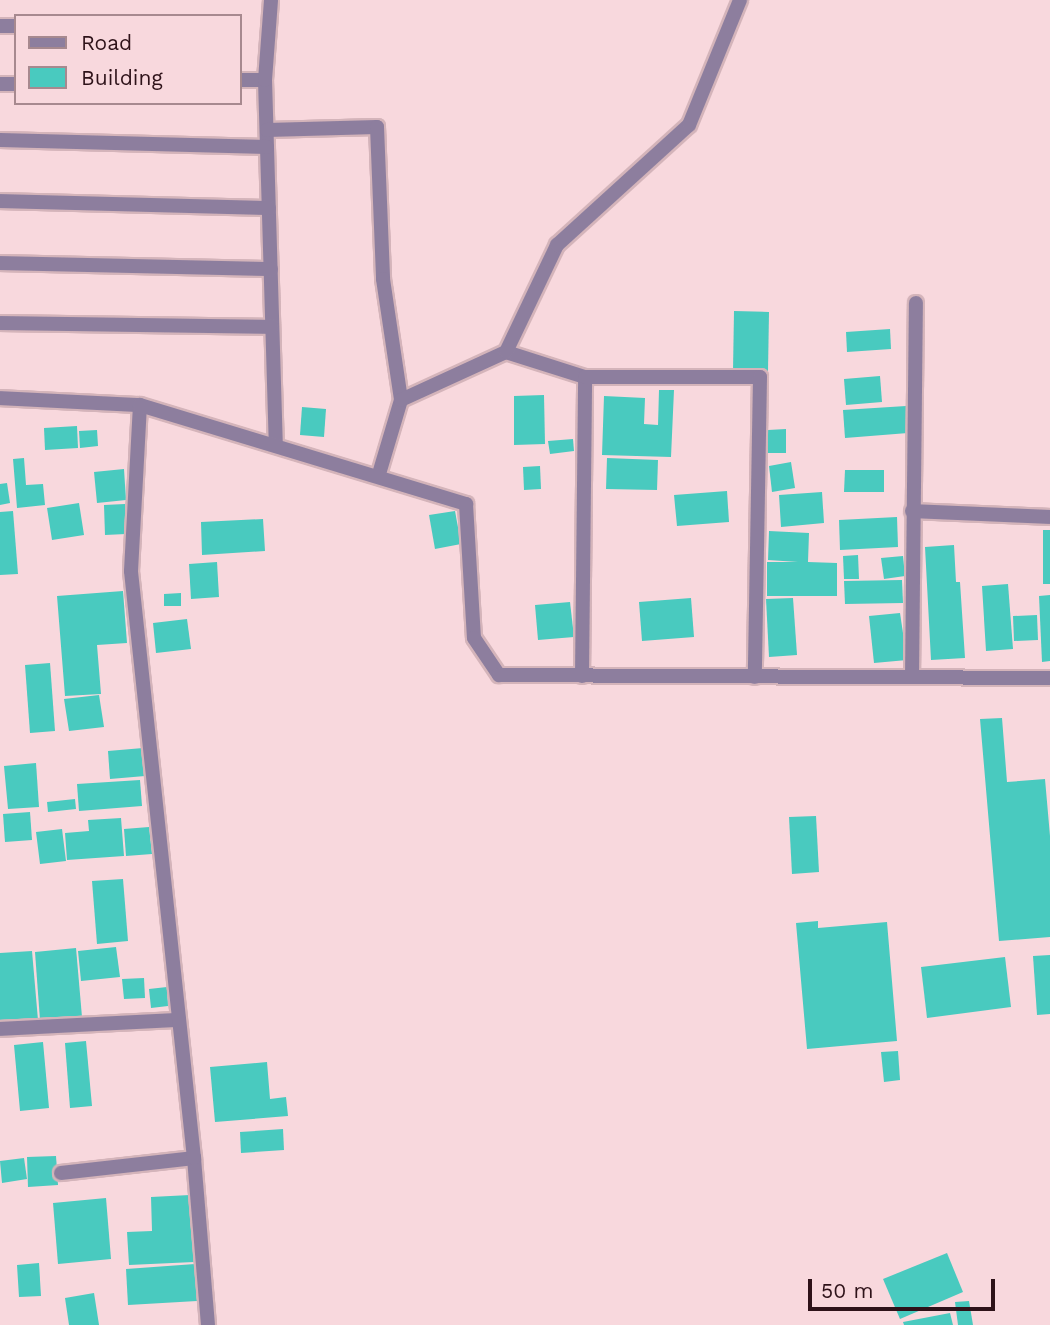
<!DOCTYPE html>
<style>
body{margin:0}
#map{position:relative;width:1050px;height:1325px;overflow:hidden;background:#f8d8dd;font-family:"Work Sans",sans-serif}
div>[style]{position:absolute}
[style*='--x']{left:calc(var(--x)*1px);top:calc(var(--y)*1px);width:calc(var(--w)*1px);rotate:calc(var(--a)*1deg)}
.building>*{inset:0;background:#49cabf}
.roads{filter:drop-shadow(2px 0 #d4b4ba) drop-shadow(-2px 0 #d4b4ba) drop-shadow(0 2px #d4b4ba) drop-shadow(0 -2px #d4b4ba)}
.minor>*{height:14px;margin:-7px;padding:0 7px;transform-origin:7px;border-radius:7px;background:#8d7e9e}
span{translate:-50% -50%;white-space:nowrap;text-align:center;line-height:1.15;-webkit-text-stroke:5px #f8d8dd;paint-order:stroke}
.legend{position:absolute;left:14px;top:14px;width:228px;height:91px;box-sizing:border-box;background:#f8d8dd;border:2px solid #a7898f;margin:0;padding:9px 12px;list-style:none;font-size:21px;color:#2e1219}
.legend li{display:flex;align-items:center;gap:14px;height:35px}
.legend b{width:35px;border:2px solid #a7898f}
.scale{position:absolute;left:808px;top:1279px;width:187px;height:32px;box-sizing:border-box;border:4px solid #2e1219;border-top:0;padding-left:9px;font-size:21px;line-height:24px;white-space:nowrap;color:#2e1219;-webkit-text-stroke:5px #f8d8dd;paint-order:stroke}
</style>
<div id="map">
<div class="building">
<i style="clip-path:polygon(734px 311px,769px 312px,768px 371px,733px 371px)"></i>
<i style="clip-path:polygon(890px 329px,891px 349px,847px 352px,846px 332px)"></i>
<i style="clip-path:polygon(880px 376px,882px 402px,846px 405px,844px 379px)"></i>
<i style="clip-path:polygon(659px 390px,674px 390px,671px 457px,602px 455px,604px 396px,645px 398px,644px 424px,658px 425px)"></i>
<i style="clip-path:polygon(544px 395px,545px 444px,514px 445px,514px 396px)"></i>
<i style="clip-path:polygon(906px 406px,908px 433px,845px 438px,843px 410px)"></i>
<i style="clip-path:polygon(302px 407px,326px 409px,324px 437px,300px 435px)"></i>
<i style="clip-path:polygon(77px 426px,78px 448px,45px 450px,44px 428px)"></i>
<i style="clip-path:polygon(786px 429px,786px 453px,768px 453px,768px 430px)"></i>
<i style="clip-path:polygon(97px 430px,98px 446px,80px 448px,79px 431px)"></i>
<i style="clip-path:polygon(573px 439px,574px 451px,550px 454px,548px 441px)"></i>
<i style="clip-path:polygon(24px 458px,26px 485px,43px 484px,45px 505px,17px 508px,13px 459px)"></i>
<i style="clip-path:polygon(607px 458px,658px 460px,657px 490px,606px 489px)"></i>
<i style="clip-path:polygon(791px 462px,795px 488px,772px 492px,769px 466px)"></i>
<i style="clip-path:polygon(540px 466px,541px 489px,524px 490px,523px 467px)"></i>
<i style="clip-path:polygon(124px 469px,126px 500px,97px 503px,94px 472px)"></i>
<i style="clip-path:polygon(845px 470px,884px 470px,884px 492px,844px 492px)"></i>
<i style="clip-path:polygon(7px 483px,10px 503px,0 505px,0 484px)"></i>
<i style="clip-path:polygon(727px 491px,729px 522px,677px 526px,674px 495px)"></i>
<i style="clip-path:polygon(822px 492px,824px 523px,781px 527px,779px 495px)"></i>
<i style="clip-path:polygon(79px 503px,84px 535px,52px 540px,47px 508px)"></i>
<i style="clip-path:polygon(125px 504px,126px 534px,105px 535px,104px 505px)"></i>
<i style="clip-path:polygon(13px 511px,18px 574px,0 575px,0 512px)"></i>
<i style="clip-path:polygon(455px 511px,461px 544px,435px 549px,429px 515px)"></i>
<i style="clip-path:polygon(897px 517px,898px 547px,840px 550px,839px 520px)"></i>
<i style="clip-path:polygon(263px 519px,265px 551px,202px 555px,201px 522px)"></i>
<i style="clip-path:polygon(1043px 530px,1050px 530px,1050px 584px,1043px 584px)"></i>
<i style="clip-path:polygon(769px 531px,809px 533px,808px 562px,837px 563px,837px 596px,767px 596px,767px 562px,798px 562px,768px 560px)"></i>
<i style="clip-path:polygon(954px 545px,956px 582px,960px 582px,965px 658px,931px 660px,925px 547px)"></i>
<i style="clip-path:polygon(858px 555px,859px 579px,844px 579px,843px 556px)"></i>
<i style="clip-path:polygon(903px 556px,905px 576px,884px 579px,881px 558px)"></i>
<i style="clip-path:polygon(217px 562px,219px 597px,191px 599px,189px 564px)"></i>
<i style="clip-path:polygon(902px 580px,903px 603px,845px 604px,844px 581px)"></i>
<i style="clip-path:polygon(1008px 584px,1013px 649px,986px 651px,982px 586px)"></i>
<i style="clip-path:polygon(123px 591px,127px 643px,97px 645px,101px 694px,65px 696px,57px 596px)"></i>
<i style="clip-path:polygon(181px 593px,181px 606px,164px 606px,164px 594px)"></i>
<i style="clip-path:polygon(1050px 595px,1050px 661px,1042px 662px,1039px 596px)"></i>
<i style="clip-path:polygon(691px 598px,694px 637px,642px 641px,639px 602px)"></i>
<i style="clip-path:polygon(793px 598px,797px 655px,769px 657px,766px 599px)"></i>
<i style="clip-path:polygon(570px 602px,574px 637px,538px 640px,535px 605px)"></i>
<i style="clip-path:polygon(900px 613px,907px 660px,874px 663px,869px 616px)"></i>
<i style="clip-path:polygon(1037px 615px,1038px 640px,1014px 641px,1013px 616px)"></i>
<i style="clip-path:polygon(187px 619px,191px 649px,156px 653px,153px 623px)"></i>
<i style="clip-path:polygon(50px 663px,55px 731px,30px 733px,25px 665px)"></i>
<i style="clip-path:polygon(99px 695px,104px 727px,69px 731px,64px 699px)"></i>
<i style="clip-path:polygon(1002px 718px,1007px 782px,1045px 779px,1050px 836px,1050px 937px,999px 941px,980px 719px)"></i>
<i style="clip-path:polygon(143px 748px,145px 776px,110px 779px,108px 751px)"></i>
<i style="clip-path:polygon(36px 763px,39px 807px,8px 809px,4px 766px)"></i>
<i style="clip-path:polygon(140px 780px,142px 806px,79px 811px,77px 784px)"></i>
<i style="clip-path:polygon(75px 799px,76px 809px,48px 812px,47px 802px)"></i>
<i style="clip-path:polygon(30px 812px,32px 840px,5px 842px,3px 814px)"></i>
<i style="clip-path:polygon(816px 816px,819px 872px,792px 874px,789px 817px)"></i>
<i style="clip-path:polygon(121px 818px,124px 856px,67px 860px,65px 833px,89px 831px,88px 820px)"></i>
<i style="clip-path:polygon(149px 827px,152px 854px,126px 856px,124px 829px)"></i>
<i style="clip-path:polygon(62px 829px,66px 861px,40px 864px,36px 832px)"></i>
<i style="clip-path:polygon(123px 879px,128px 941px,97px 944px,92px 881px)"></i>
<i style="clip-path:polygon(818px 921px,818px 928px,887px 922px,897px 1041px,807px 1049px,796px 923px)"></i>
<i style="clip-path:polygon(116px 947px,120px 977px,81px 981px,78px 951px)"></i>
<i style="clip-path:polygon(76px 948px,82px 1017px,40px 1020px,35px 952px)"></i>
<i style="clip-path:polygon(32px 951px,38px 1020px,0 1024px,0 953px)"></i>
<i style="clip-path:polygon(1050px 955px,1050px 1014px,1037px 1015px,1033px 956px)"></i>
<i style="clip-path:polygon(1005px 957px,1011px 1007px,927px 1018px,921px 967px)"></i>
<i style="clip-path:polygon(144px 978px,145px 998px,124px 999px,122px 979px)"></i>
<i style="clip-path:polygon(167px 987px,168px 1006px,151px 1008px,149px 989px)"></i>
<i style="clip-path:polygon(86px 1041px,92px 1106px,70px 1108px,65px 1043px)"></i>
<i style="clip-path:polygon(43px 1042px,49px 1108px,20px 1111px,14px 1045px)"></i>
<i style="clip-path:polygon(898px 1051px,900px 1080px,884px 1082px,881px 1052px)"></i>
<i style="clip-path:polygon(267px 1062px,270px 1099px,286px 1097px,288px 1116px,215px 1122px,210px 1067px)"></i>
<i style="clip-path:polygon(283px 1129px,284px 1150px,241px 1153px,240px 1132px)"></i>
<i style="clip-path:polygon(56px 1156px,58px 1185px,28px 1187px,27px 1157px)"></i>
<i style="clip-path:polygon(24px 1158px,27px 1179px,2px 1183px,0 1161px)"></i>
<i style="clip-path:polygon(190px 1195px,194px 1262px,129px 1265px,127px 1232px,152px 1231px,151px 1197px)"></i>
<i style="clip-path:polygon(106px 1198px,111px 1259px,58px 1264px,53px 1203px)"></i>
<i style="clip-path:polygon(947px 1253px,963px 1292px,900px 1319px,883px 1279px)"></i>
<i style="clip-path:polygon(39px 1263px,41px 1296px,19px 1297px,17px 1265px)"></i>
<i style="clip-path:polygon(195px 1264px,197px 1301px,128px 1305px,126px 1269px)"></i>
<i style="clip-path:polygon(94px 1293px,99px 1325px,69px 1325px,65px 1298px)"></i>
<i style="clip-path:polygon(969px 1301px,973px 1325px,958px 1325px,955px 1302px)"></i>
<i style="clip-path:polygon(950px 1313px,953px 1325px,904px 1325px,903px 1322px)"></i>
</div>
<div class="roads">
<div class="minor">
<i style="--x:0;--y:26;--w:16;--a:0"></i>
<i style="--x:240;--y:80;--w:25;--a:0"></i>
<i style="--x:265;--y:80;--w:365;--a:88.3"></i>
<i style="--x:265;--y:80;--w:80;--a:-85.7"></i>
<i style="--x:0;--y:84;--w:16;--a:0"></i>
<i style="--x:267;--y:130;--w:110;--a:-1.6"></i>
<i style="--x:377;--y:127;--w:152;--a:87.7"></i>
<i style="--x:383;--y:279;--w:122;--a:81.5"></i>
<i style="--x:401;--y:400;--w:80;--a:106.6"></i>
<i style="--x:0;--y:140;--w:267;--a:1.5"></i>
<i style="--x:0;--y:201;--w:269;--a:1.5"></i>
<i style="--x:0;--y:263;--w:271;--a:1.3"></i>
<i style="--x:0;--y:323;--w:272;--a:0.8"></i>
<i style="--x:506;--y:352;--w:83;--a:17.6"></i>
<i style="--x:0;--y:398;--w:140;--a:2.9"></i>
<i style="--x:401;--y:400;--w:115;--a:-24.6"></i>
<i style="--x:506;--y:352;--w:119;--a:-64.5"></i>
<i style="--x:557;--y:245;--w:178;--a:-42.3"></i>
<i style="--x:689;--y:125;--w:135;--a:-67.8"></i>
<i style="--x:912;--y:511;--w:138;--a:2.5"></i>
<i style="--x:582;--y:676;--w:299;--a:-89.4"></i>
<i style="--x:585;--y:377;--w:175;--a:0"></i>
<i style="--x:760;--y:377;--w:300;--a:91"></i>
<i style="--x:912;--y:677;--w:374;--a:-89.4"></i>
<i style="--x:0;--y:1029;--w:179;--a:-2.9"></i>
<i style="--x:61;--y:1173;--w:134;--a:-6.4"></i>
<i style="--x:208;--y:1325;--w:168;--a:-94.8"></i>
<i style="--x:194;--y:1158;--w:590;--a:-96.13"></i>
<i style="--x:131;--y:571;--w:166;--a:-86.9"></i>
<i style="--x:140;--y:405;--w:341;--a:16.9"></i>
<i style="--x:466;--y:504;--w:134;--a:86.6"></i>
<i style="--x:474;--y:638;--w:45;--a:56"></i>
<i style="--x:499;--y:675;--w:551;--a:0.31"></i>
</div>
</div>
<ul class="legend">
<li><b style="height:9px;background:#8d7e9e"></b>Road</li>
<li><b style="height:19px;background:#49cabf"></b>Building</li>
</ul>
<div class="scale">50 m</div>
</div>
